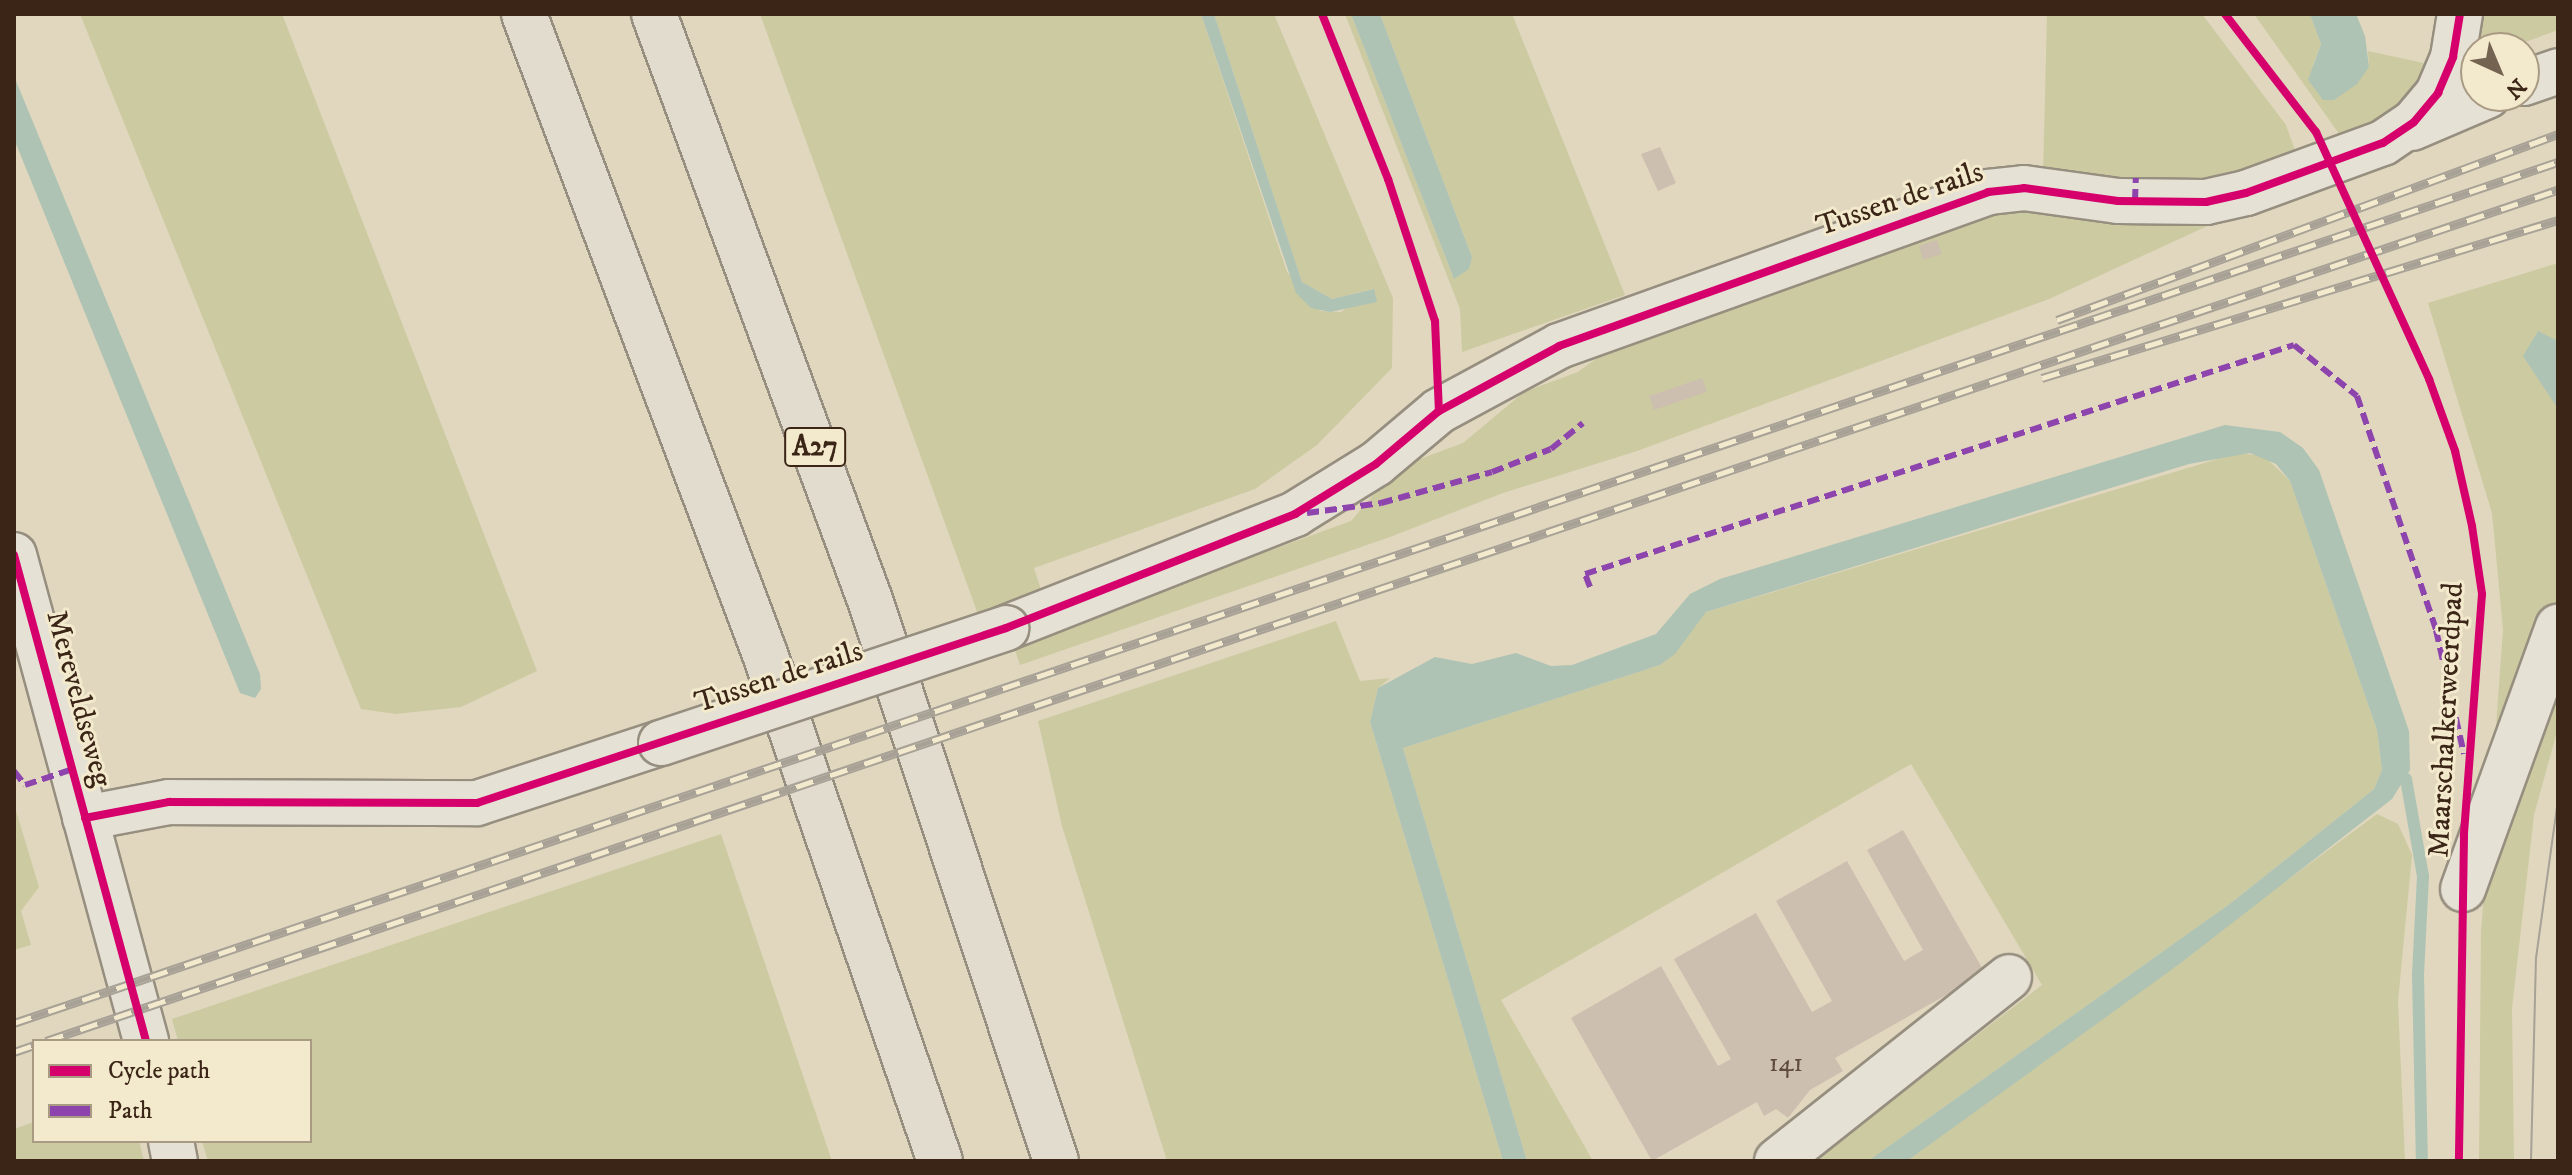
<!DOCTYPE html>
<style>
body{margin:0}
#map{position:relative;width:2572px;height:1175px;overflow:hidden;background:#e0d7be;font-family:"IM FELL DW Pica",serif}
div>[style]{position:absolute}
[style*='--x']{left:calc(var(--x)*1px);top:calc(var(--y)*1px);width:calc(var(--w)*1px);rotate:calc(var(--a)*1deg)}
.green>*{inset:0;background:#cccaa1}
.water>*{inset:0;background:#aec3b4}
.stream>*{height:12px;margin:-6px;padding:0 6px;transform-origin:6px;border-radius:6px;background:#aec3b4}
.building>*{inset:0;background:#cdbfaf}
.roads{filter:drop-shadow(2px 0 #968e7f) drop-shadow(-2px 0 #968e7f) drop-shadow(0 2px #968e7f) drop-shadow(0 -2px #968e7f)}
.minor>*{height:44px;margin:-22px;padding:0 22px;transform-origin:22px;border-radius:22px;background:#e5e1d5}
.highway>*{height:44px;margin:-22px;padding:0 22px;transform-origin:22px;border-radius:22px;background:#e1dcce}
.tram>*{height:2px;margin:-1px;padding:0 1px;transform-origin:1px;border-radius:1px;background:#a7a196}
.rail>*{height:9px;margin-top:-4.5px;transform-origin:0;background:repeating-linear-gradient(90deg,#f3e9cc 0 18px,#a7a196 0 36px);box-sizing:border-box;border-block:2px solid #a7a196}
.bridges{filter:drop-shadow(2px 0 #968e7f) drop-shadow(-2px 0 #968e7f) drop-shadow(0 2px #968e7f) drop-shadow(0 -2px #968e7f)}
.minor-bridge>*{height:44px;margin:-22px;padding:0 22px;transform-origin:22px;border-radius:22px;background:#e5e1d5}
.quiet>*{height:6px;margin-top:-3px;transform-origin:0;background:repeating-linear-gradient(90deg,#8e44ad 0 12px,transparent 0 18px)}
.cycleway>*{height:8px;margin:-4px;padding:0 4px;transform-origin:4px;border-radius:4px;background:#d6006c}
span{translate:-50% -50%;white-space:nowrap;text-align:center;line-height:1.15;-webkit-text-stroke:6px #f3e9cc;paint-order:stroke}
.number-label{font-size:26px;color:#5f4c3c}
.number-label span{-webkit-text-stroke-width:0}
.shield-label span{padding:2px 6px;background:#f3e9cc;border:2px solid;border-radius:6px;-webkit-text-stroke-width:0}
.shield-label{font-size:28px;color:#3a2516;font-weight:700}
.street-label{font-size:30px;color:#3a2516}
.frame{position:absolute;inset:0;border:16px solid #3a2516;pointer-events:none}
.legend{position:absolute;left:32px;top:1039px;width:280px;height:104px;box-sizing:border-box;background:#f3e9cc;border:2px solid #a99b83;margin:0;padding:10px 14px;list-style:none;font-size:24px;color:#3a2516}
.legend li{display:flex;align-items:center;gap:16px;height:40px}
.legend b{width:40px;border:2px solid #a99b83}
.north{position:absolute;left:2460px;top:32px;width:80px;height:80px;box-sizing:border-box;background:#f3e9cc;border:2px solid #a99b83;border-radius:50%;rotate:136deg;font-size:22px;font-weight:700;line-height:32px;text-align:center;color:#3a2516}
.north::after{content:'';display:block;margin:auto;width:28px;height:36px;background:#746351;clip-path:polygon(50% 0,100% 100%,50% 72%,0 100%)}
</style>
<div id="map">
<div class="green">
<i style="clip-path:polygon(80px 14px,282px 14px,537px 671px,461px 707px,396px 714px,361px 709px)"></i>
<i style="clip-path:polygon(760px 14px,1201px 14px,1287px 272px,1320px 311px,1341px 312px,1373px 289px,1332px 299px,1302px 282px,1214px 14px,1274px 14px,1393px 298px,1392px 368px,1317px 445px,1255px 489px,1034px 568px,1042px 593px,979px 617px)"></i>
<i style="clip-path:polygon(1345px 14px,1351px 14px,1454px 279px,1472px 257px,1380px 14px,1512px 14px,1625px 295px,1462px 352px,1460px 309px)"></i>
<i style="clip-path:polygon(2047px 14px,2202px 14px,2286px 125px,2298px 159px,2213px 185px,2043px 177px)"></i>
<i style="clip-path:polygon(2254px 14px,2310px 14px,2321px 44px,2313px 65px,2334px 100px,2369px 67px,2368px 51px,2437px 66px,2408px 111px,2342px 138px)"></i>
<i style="clip-path:polygon(2465px 14px,2558px 14px,2558px 30px,2509px 48px,2476px 48px,2476px 59px,2460px 64px)"></i>
<i style="clip-path:polygon(2255px 204px,2049px 299px,1637px 451px,1503px 493px,1390px 537px,1020px 665px,1013px 644px,1351px 521px,1396px 468px,1463px 443px,1524px 392px,1578px 372px,1621px 340px,1976px 215px,2024px 207px)"></i>
<i style="clip-path:polygon(2558px 263px,2558px 728px,2534px 815px,2512px 1008px,2514px 1161px,2479px 1161px,2481px 933px,2503px 630px,2492px 513px,2428px 303px)"></i>
<i style="clip-path:polygon(2238px 453px,2264px 456px,2290px 481px,2377px 730px,2382px 770px,2374px 789px,2231px 903px,1868px 1161px,1813px 1161px,2042px 985px,1911px 764px,1501px 1000px,1593px 1161px,1527px 1161px,1403px 748px,1660px 665px,1706px 612px)"></i>
<i style="clip-path:polygon(1336px 621px,1360px 681px,1390px 678px,1378px 688px,1370px 722px,1503px 1161px,1167px 1161px,1062px 826px,1038px 721px)"></i>
<i style="clip-path:polygon(14px 804px,39px 887px,21px 911px,31px 945px,14px 950px)"></i>
<i style="clip-path:polygon(2377px 814px,2398px 824px,2412px 855px,2398px 1001px,2405px 1161px,1907px 1161px)"></i>
<i style="clip-path:polygon(721px 834px,832px 1161px,208px 1161px,202px 1141px,310px 1141px,310px 1041px,178px 1041px,172px 1019px)"></i>
<i style="clip-path:polygon(34px 1122px,34px 1141px,139px 1141px,144px 1161px,14px 1161px,14px 1129px)"></i>
</div>
<div class="water">
<i style="clip-path:polygon(1201px 14px,1214px 14px,1302px 282px,1332px 299px,1374px 289px,1377px 302px,1330px 312px,1311px 308px,1296px 293px)"></i>
<i style="clip-path:polygon(1351px 14px,1380px 14px,1472px 257px,1469px 269px,1454px 279px)"></i>
<i style="clip-path:polygon(2310px 14px,2356px 14px,2365px 36px,2369px 67px,2357px 84px,2334px 100px,2323px 100px,2308px 80px,2321px 44px)"></i>
<i style="clip-path:polygon(14px 76px,260px 674px,261px 689px,255px 698px,240px 693px,14px 139px)"></i>
<i style="clip-path:polygon(2538px 331px,2558px 341px,2558px 409px,2523px 356px)"></i>
<i style="clip-path:polygon(2225px 425px,2280px 432px,2303px 448px,2319px 470px,2409px 731px,2410px 770px,2392px 799px,2178px 965px,1907px 1161px,1868px 1161px,2231px 903px,2374px 789px,2382px 770px,2377px 730px,2290px 481px,2276px 464px,2250px 453px,2189px 464px,1706px 612px,1675px 654px,1660px 665px,1403px 748px,1527px 1161px,1503px 1161px,1370px 722px,1378px 688px,1435px 657px,1472px 664px,1516px 653px,1551px 666px,1572px 665px,1656px 634px,1690px 594px,1720px 579px)"></i>
</div>
<div class="stream">
<i style="--x:2406;--y:779;--w:98;--a:80.1"></i>
<i style="--x:2423;--y:876;--w:98;--a:92.9"></i>
<i style="--x:2418;--y:974;--w:187;--a:88.8"></i>
</div>
<div class="building">
<i style="clip-path:polygon(1660px 147px,1676px 183px,1658px 191px,1641px 154px)"></i>
<i style="clip-path:polygon(1937px 240px,1942px 254px,1923px 260px,1919px 246px)"></i>
<i style="clip-path:polygon(1702px 378px,1707px 392px,1654px 410px,1649px 396px)"></i>
<i style="clip-path:polygon(1903px 830px,1985px 973px,1835px 1058px,1843px 1071px,1810px 1090px,1788px 1118px,1776px 1109px,1764px 1116px,1757px 1102px,1652px 1161px,1571px 1018px,1661px 966px,1718px 1066px,1731px 1059px,1674px 959px,1756px 913px,1812px 1012px,1832px 1001px,1776px 901px,1847px 861px,1904px 961px,1923px 950px,1867px 850px)"></i>
</div>
<div class="roads">
<div class="minor">
<i style="--x:2524;--y:83;--w:36;--a:-19"></i>
<i style="--x:2412;--y:128;--w:82;--a:-23.1"></i>
<i style="--x:14;--y:555;--w:504;--a:74.8"></i>
<i style="--x:1006;--y:628;--w:311;--a:-21.5"></i>
<i style="--x:1295;--y:514;--w:95;--a:-31.7"></i>
<i style="--x:1376;--y:464;--w:82;--a:-40.1"></i>
<i style="--x:1439;--y:411;--w:136;--a:-28.4"></i>
<i style="--x:1559;--y:346;--w:456;--a:-19.7"></i>
<i style="--x:1988;--y:192;--w:36;--a:-6"></i>
<i style="--x:2024;--y:188;--w:95;--a:7.9"></i>
<i style="--x:2118;--y:201;--w:88;--a:0.7"></i>
<i style="--x:2206;--y:202;--w:41;--a:-12.7"></i>
<i style="--x:2246;--y:193;--w:146;--a:-20.1"></i>
<i style="--x:2383;--y:143;--w:37;--a:-34"></i>
<i style="--x:2414;--y:122;--w:38;--a:-50"></i>
<i style="--x:2438;--y:93;--w:39;--a:-67"></i>
<i style="--x:2453;--y:57;--w:44;--a:-80.8"></i>
<i style="--x:85;--y:818;--w:86;--a:-10.8"></i>
<i style="--x:169;--y:802;--w:308;--a:0.2"></i>
<i style="--x:477;--y:803;--w:194;--a:-18.1"></i>
<i style="--x:2463;--y:889;--w:279;--a:-70.1"></i>
<i style="--x:171;--y:1141;--w:20;--a:79"></i>
<i style="--x:1777;--y:1161;--w:296;--a:-38.4"></i>
</div>
<div class="highway">
<i style="--x:524;--y:14;--w:684;--a:69.37"></i>
<i style="--x:765;--y:654;--w:536;--a:70.96"></i>
<i style="--x:654;--y:14;--w:625;--a:69.77"></i>
<i style="--x:870;--y:600;--w:591;--a:71.66"></i>
</div>
</div>
<div class="tram">
<i style="--x:2558;--y:1024;--w:68;--a:90"></i>
<i style="--x:2531;--y:1161;--w:203;--a:-88.6"></i>
<i style="--x:2536;--y:958;--w:160;--a:-82.1"></i>
</div>
<div class="rail">
<i style="--x:2057;--y:320;--w:534;--a:-20.37"></i>
<i style="--x:2042;--y:378;--w:540;--a:-17.02"></i>
<i style="--x:14;--y:1023;--w:2686;--a:-18.7"></i>
<i style="--x:46;--y:1041;--w:2652;--a:-18.72"></i>
<i style="--x:14;--y:1052;--w:21;--a:-19"></i>
</div>
<div class="bridges">
<div class="minor-bridge">
<i style="--x:661;--y:743;--w:364;--a:-18.4"></i>
</div>
</div>
<div class="quiet">
<i style="--x:2135;--y:201;--w:23;--a:-88"></i>
<i style="--x:1307;--y:513;--w:75;--a:-7.7"></i>
<i style="--x:1381;--y:503;--w:115;--a:-15.6"></i>
<i style="--x:1492;--y:472;--w:63;--a:-21.3"></i>
<i style="--x:1551;--y:449;--w:41;--a:-39.1"></i>
<i style="--x:1590;--y:587;--w:14;--a:-111"></i>
<i style="--x:1585;--y:574;--w:745;--a:-17.9"></i>
<i style="--x:2294;--y:345;--w:81;--a:39"></i>
<i style="--x:2357;--y:396;--w:247;--a:71.3"></i>
<i style="--x:2436;--y:630;--w:127;--a:77.3"></i>
<i style="--x:14;--y:771;--w:18;--a:52"></i>
<i style="--x:25;--y:785;--w:51;--a:-18.4"></i>
</div>
<div class="cycleway">
<i style="--x:1322;--y:14;--w:178;--a:68.2"></i>
<i style="--x:1388;--y:179;--w:150;--a:71.7"></i>
<i style="--x:1435;--y:321;--w:90;--a:87.5"></i>
<i style="--x:2225;--y:14;--w:149;--a:52.4"></i>
<i style="--x:2316;--y:132;--w:272;--a:65.4"></i>
<i style="--x:2429;--y:379;--w:77;--a:70.1"></i>
<i style="--x:2455;--y:451;--w:77;--a:77.2"></i>
<i style="--x:2472;--y:526;--w:69;--a:81.6"></i>
<i style="--x:2482;--y:594;--w:243;--a:94.3"></i>
<i style="--x:2464;--y:836;--w:325;--a:90.9"></i>
<i style="--x:14;--y:555;--w:504;--a:74.8"></i>
<i style="--x:85;--y:818;--w:86;--a:-10.8"></i>
<i style="--x:169;--y:802;--w:308;--a:0.2"></i>
<i style="--x:477;--y:803;--w:557;--a:-18.3"></i>
<i style="--x:1006;--y:628;--w:311;--a:-21.5"></i>
<i style="--x:1295;--y:514;--w:95;--a:-31.7"></i>
<i style="--x:1376;--y:464;--w:82;--a:-40.1"></i>
<i style="--x:1439;--y:411;--w:136;--a:-28.4"></i>
<i style="--x:1559;--y:346;--w:456;--a:-19.7"></i>
<i style="--x:1988;--y:192;--w:36;--a:-6"></i>
<i style="--x:2024;--y:188;--w:95;--a:7.9"></i>
<i style="--x:2118;--y:201;--w:88;--a:0.7"></i>
<i style="--x:2206;--y:202;--w:41;--a:-12.7"></i>
<i style="--x:2246;--y:193;--w:146;--a:-20.1"></i>
<i style="--x:2383;--y:143;--w:37;--a:-34"></i>
<i style="--x:2414;--y:122;--w:38;--a:-50"></i>
<i style="--x:2438;--y:93;--w:39;--a:-67"></i>
<i style="--x:2453;--y:57;--w:44;--a:-80.8"></i>
</div>
<div class="number-label">
<span style="left:1786px;top:1064px">141</span>
</div>
<div class="shield-label">
<span style="left:815px;top:447px">A27</span>
</div>
<div class="street-label">
<span style="left:1900px;top:200px;rotate:-19deg">Tussen de rails</span>
<span style="left:779px;top:678px;rotate:-18deg">Tussen de rails</span>
<span style="left:78px;top:699px;rotate:75deg">Mereveldseweg</span>
<span style="left:2447px;top:720px;rotate:-87deg">Maarschalkerweerdpad</span>
</div>
<div class="frame"></div>
<ul class="legend">
<li><b style="height:10px;background:#d6006c"></b>Cycle path</li>
<li><b style="height:10px;background:#8e44ad"></b>Path</li>
</ul>
<div class="north">N</div>
</div>
